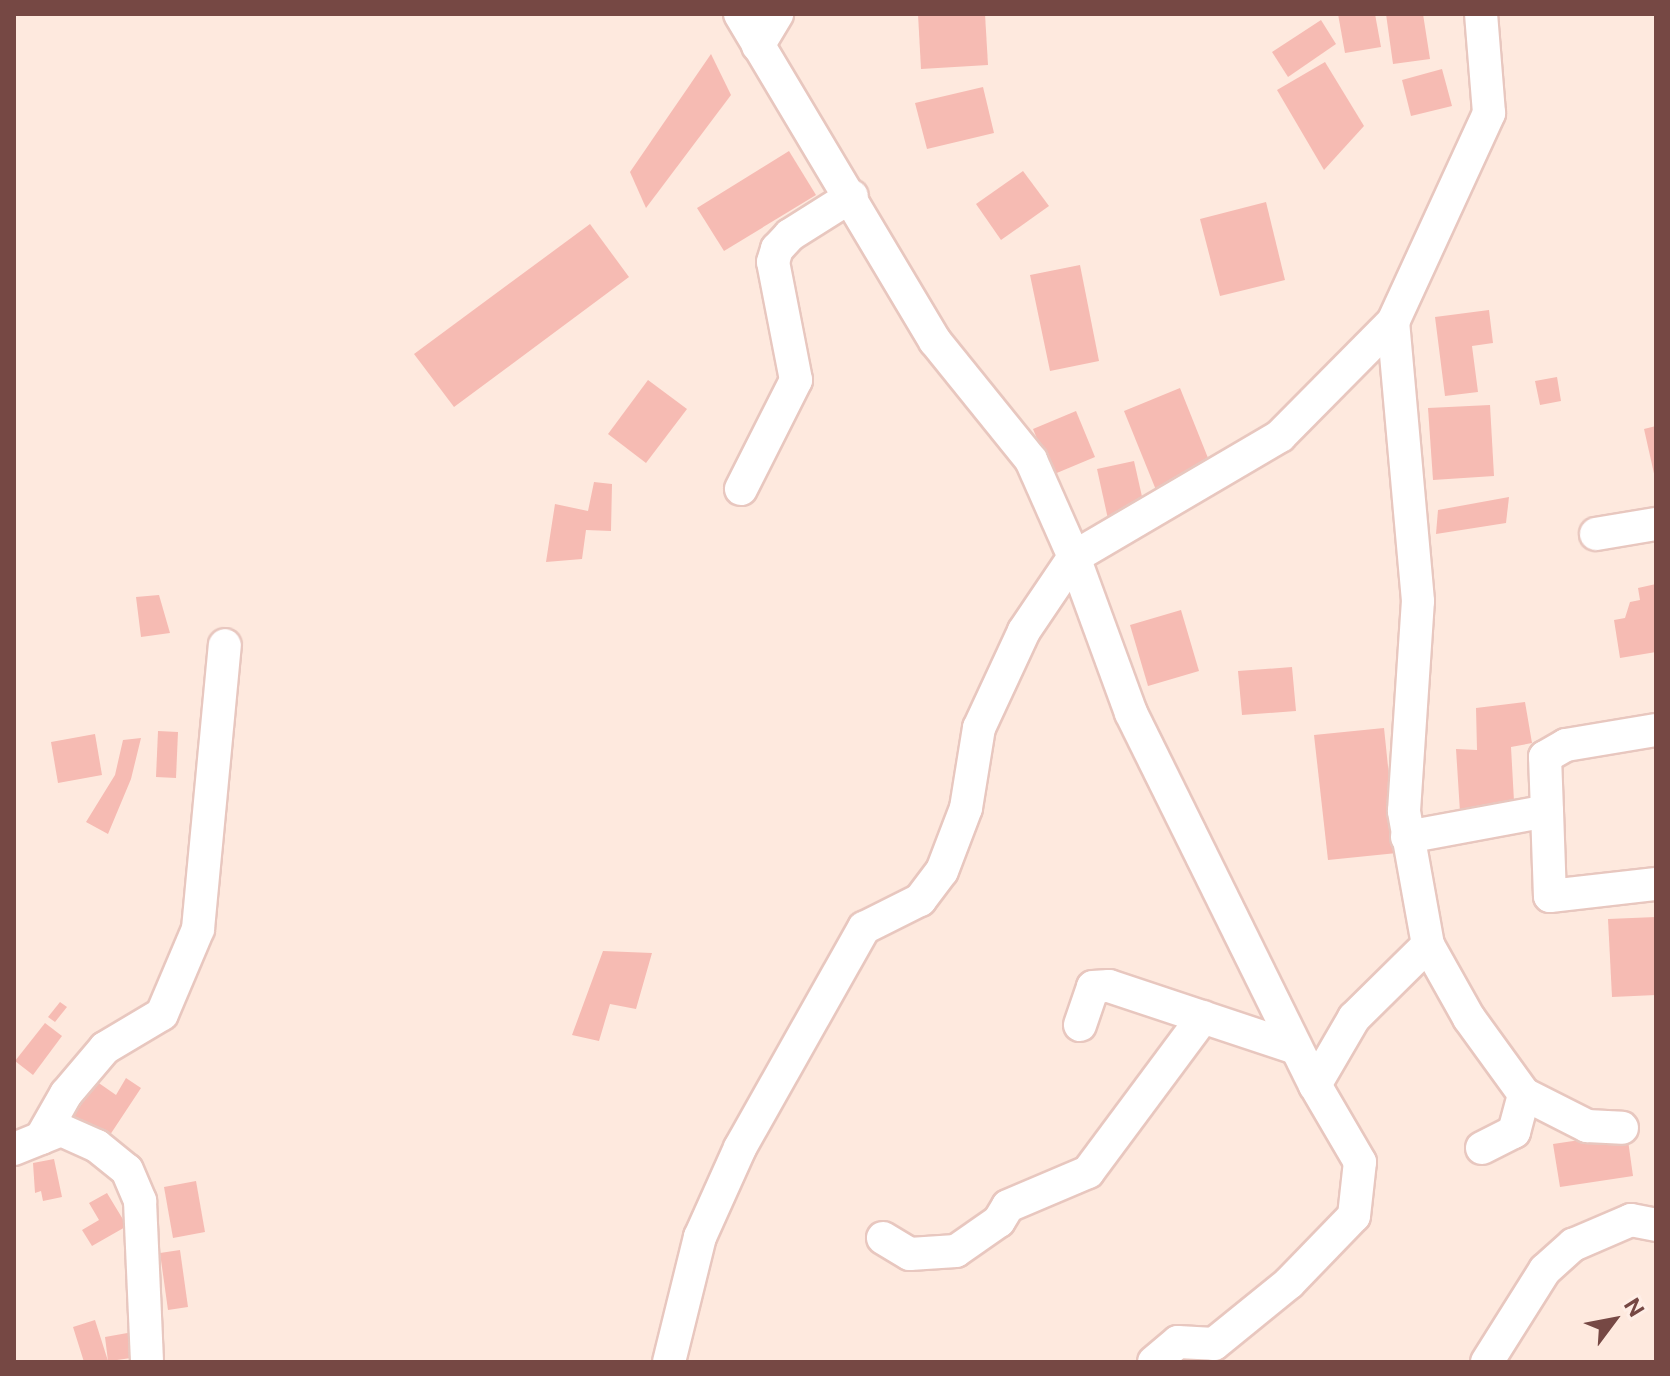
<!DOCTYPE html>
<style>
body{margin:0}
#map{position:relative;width:1670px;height:1376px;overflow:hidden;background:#fee9de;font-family:"Public Sans",sans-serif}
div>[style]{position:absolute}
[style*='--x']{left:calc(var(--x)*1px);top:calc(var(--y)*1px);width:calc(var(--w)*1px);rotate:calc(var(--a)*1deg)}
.building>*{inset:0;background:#f6bbb3}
.roads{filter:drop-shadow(2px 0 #e8c7bf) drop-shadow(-2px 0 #e8c7bf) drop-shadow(0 2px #e8c7bf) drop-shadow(0 -2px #e8c7bf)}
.minor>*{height:32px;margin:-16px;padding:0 16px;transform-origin:16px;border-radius:16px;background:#fff}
span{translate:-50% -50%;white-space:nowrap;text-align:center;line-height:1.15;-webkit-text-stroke:6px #ffeee6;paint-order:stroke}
.frame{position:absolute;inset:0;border:16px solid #764844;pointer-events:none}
.north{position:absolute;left:1574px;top:1280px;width:80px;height:80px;-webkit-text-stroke:6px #ffeee6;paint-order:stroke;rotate:58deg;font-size:22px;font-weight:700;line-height:32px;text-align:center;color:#764844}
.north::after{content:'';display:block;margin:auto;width:28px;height:36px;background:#764844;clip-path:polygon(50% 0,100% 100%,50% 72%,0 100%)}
</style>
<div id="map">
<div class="building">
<i style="clip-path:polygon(918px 14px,985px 14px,988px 65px,921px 69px)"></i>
<i style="clip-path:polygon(1338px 14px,1375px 14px,1381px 47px,1345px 53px)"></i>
<i style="clip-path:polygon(1386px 14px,1423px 14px,1430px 59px,1393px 64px)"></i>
<i style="clip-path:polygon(1321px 20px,1336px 44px,1288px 77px,1272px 52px)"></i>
<i style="clip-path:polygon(711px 54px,731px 95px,646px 208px,630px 172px)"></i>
<i style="clip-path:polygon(1325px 62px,1364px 126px,1324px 170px,1277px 90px)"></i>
<i style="clip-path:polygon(1442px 69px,1452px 106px,1411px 116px,1402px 80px)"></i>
<i style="clip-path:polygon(983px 87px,994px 133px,927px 149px,915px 103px)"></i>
<i style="clip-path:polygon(789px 151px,816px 195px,724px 251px,697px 208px)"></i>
<i style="clip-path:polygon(1023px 171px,1049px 206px,1001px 240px,976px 204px)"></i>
<i style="clip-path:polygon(1266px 202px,1285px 280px,1220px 296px,1200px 219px)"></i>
<i style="clip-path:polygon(590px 224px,629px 277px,454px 407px,414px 354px)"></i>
<i style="clip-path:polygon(1080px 265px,1099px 361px,1050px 371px,1030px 275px)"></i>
<i style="clip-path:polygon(1489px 310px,1493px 343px,1472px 346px,1478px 392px,1445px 396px,1435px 317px)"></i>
<i style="clip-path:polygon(1557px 377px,1561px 401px,1540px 405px,1535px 381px)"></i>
<i style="clip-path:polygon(648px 380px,687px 409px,646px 463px,608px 434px)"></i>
<i style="clip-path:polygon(1180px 388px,1212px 468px,1156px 490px,1124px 411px)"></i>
<i style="clip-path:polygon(1490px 405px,1494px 476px,1433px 480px,1428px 408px)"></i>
<i style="clip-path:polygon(1076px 411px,1095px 457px,1052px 475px,1033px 429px)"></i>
<i style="clip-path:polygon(1656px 426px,1656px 478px,1655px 478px,1644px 429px)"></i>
<i style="clip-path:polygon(1134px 461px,1145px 510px,1108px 519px,1097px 469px)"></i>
<i style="clip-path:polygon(594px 482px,612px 484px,611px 531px,586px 530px,582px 559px,546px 562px,555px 504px,588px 511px)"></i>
<i style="clip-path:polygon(1509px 497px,1506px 523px,1436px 534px,1438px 510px)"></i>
<i style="clip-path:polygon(1656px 584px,1656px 652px,1620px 658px,1614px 620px,1625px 618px,1630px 602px,1640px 600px,1638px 588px)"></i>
<i style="clip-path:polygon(159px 595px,170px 633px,141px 637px,136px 597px)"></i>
<i style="clip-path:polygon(1181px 610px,1199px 671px,1148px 686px,1130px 625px)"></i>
<i style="clip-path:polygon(1292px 667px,1296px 711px,1242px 715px,1238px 671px)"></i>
<i style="clip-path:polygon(1525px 702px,1532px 743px,1511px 747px,1514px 801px,1460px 812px,1456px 749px,1477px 750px,1476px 708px)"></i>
<i style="clip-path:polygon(1384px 728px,1397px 853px,1328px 860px,1314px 735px)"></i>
<i style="clip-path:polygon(158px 731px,178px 732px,176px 778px,156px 777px)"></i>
<i style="clip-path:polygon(95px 734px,102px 775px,58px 783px,51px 742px)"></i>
<i style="clip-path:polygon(141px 738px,131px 779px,108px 834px,86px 822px,115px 775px,123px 740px)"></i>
<i style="clip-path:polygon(1656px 917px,1656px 995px,1612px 997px,1608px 919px)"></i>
<i style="clip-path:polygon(603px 951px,652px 953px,636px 1009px,610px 1004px,599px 1041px,572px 1035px)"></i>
<i style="clip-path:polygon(60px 1002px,67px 1007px,55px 1022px,48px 1017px)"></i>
<i style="clip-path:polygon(45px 1023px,62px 1036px,33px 1075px,15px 1061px)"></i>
<i style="clip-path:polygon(126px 1078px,141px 1088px,104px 1144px,67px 1119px,93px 1079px,116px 1095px)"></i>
<i style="clip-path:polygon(1627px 1133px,1633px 1176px,1560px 1187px,1553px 1144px)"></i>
<i style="clip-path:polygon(54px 1159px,62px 1197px,43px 1201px,41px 1191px,35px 1193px,33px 1163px)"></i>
<i style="clip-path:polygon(196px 1181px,205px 1232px,173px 1238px,164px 1187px)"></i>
<i style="clip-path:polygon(107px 1193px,127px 1226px,92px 1246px,82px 1230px,99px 1220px,89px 1203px)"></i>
<i style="clip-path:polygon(180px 1250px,188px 1307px,168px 1310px,160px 1253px)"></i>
<i style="clip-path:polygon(95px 1320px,108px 1361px,105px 1337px,133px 1332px,138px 1357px,103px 1362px,84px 1362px,73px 1327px)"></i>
</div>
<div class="roads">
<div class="minor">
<i style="--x:740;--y:14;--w:381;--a:59.2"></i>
<i style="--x:935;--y:341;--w:153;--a:51.1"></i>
<i style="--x:1031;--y:460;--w:106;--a:66.1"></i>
<i style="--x:1074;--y:557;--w:166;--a:69.9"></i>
<i style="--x:1131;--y:713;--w:415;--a:63.7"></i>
<i style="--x:758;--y:46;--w:37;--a:-59"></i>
<i style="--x:741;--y:489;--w:122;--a:-63.2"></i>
<i style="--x:796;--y:380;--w:120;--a:-101"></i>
<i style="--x:773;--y:262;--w:14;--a:-73"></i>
<i style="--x:777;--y:249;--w:19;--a:-47"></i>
<i style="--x:790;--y:235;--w:73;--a:-32.2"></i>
<i style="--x:1596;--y:534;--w:61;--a:-9.5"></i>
<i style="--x:1547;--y:811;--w:54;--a:-92.1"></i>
<i style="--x:1545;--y:757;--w:24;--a:-30"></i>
<i style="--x:1566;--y:745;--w:91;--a:-9.5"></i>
<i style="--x:1407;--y:837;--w:142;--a:-10.5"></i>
<i style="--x:1547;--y:811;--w:85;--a:88"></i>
<i style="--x:1550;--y:896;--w:107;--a:-6.5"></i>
<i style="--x:1428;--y:945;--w:84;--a:60.7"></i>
<i style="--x:1469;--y:1018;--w:94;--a:54.1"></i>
<i style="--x:1524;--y:1094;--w:71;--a:26.9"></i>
<i style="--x:1587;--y:1126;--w:35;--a:3"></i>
<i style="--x:1080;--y:1025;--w:40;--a:-71.1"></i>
<i style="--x:1093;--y:987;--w:16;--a:-4"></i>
<i style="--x:1109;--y:986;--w:193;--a:18.4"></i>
<i style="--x:41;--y:1138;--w:51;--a:-60.4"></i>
<i style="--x:66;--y:1094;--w:60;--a:-49.7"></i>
<i style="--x:105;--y:1048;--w:66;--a:-30.8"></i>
<i style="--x:162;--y:1014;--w:92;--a:-67"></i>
<i style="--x:198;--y:929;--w:285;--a:-84.6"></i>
<i style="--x:1482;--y:1148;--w:36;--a:-27"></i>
<i style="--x:1514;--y:1132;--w:39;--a:-75"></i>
<i style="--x:14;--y:1149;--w:51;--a:-22"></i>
<i style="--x:61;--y:1130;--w:39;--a:24"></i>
<i style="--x:97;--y:1146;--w:38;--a:39"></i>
<i style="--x:127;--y:1170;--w:34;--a:67"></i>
<i style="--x:140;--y:1201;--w:161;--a:87.5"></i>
<i style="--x:883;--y:1238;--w:31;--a:31"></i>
<i style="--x:910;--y:1254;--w:46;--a:-3.7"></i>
<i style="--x:956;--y:1251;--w:52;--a:-34.9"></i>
<i style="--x:999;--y:1221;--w:17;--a:-59"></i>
<i style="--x:1008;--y:1206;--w:87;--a:-23"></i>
<i style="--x:1088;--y:1172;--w:193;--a:-53.4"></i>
<i style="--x:669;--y:1362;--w:129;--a:-76.1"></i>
<i style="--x:700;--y:1237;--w:98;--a:-65.8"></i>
<i style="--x:740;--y:1148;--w:253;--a:-60.6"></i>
<i style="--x:864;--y:928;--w:63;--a:-26.6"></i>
<i style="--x:920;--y:900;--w:36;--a:-53"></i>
<i style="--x:942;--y:871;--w:67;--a:-69.1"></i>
<i style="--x:966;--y:808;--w:81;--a:-80.8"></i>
<i style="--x:979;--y:728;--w:107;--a:-65.1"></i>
<i style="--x:1024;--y:631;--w:89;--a:-56"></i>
<i style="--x:1074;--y:557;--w:239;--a:-30.4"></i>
<i style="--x:1280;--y:436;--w:161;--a:-45.3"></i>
<i style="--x:1393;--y:322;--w:230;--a:-65.3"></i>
<i style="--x:1489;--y:113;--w:99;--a:-94.6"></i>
<i style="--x:1154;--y:1362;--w:31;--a:-40"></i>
<i style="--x:1178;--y:1342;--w:36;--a:3"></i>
<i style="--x:1214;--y:1344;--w:97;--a:-39.1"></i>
<i style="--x:1289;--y:1283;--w:93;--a:-45.9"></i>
<i style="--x:1354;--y:1216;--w:54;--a:-83.7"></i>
<i style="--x:1360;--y:1162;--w:89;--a:-120.3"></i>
<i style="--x:1315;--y:1085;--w:78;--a:-59.8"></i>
<i style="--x:1354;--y:1018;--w:104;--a:-44.6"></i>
<i style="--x:1428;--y:945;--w:136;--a:-100.2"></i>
<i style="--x:1404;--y:811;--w:210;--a:-86.2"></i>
<i style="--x:1418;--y:601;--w:280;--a:-95.1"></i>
<i style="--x:1487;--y:1362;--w:109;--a:-57.8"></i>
<i style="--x:1545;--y:1270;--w:38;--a:-42"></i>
<i style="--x:1573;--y:1245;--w:63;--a:-23.3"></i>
<i style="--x:1631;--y:1220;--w:25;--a:11"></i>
</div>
</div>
<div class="frame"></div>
<div class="north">N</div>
</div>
